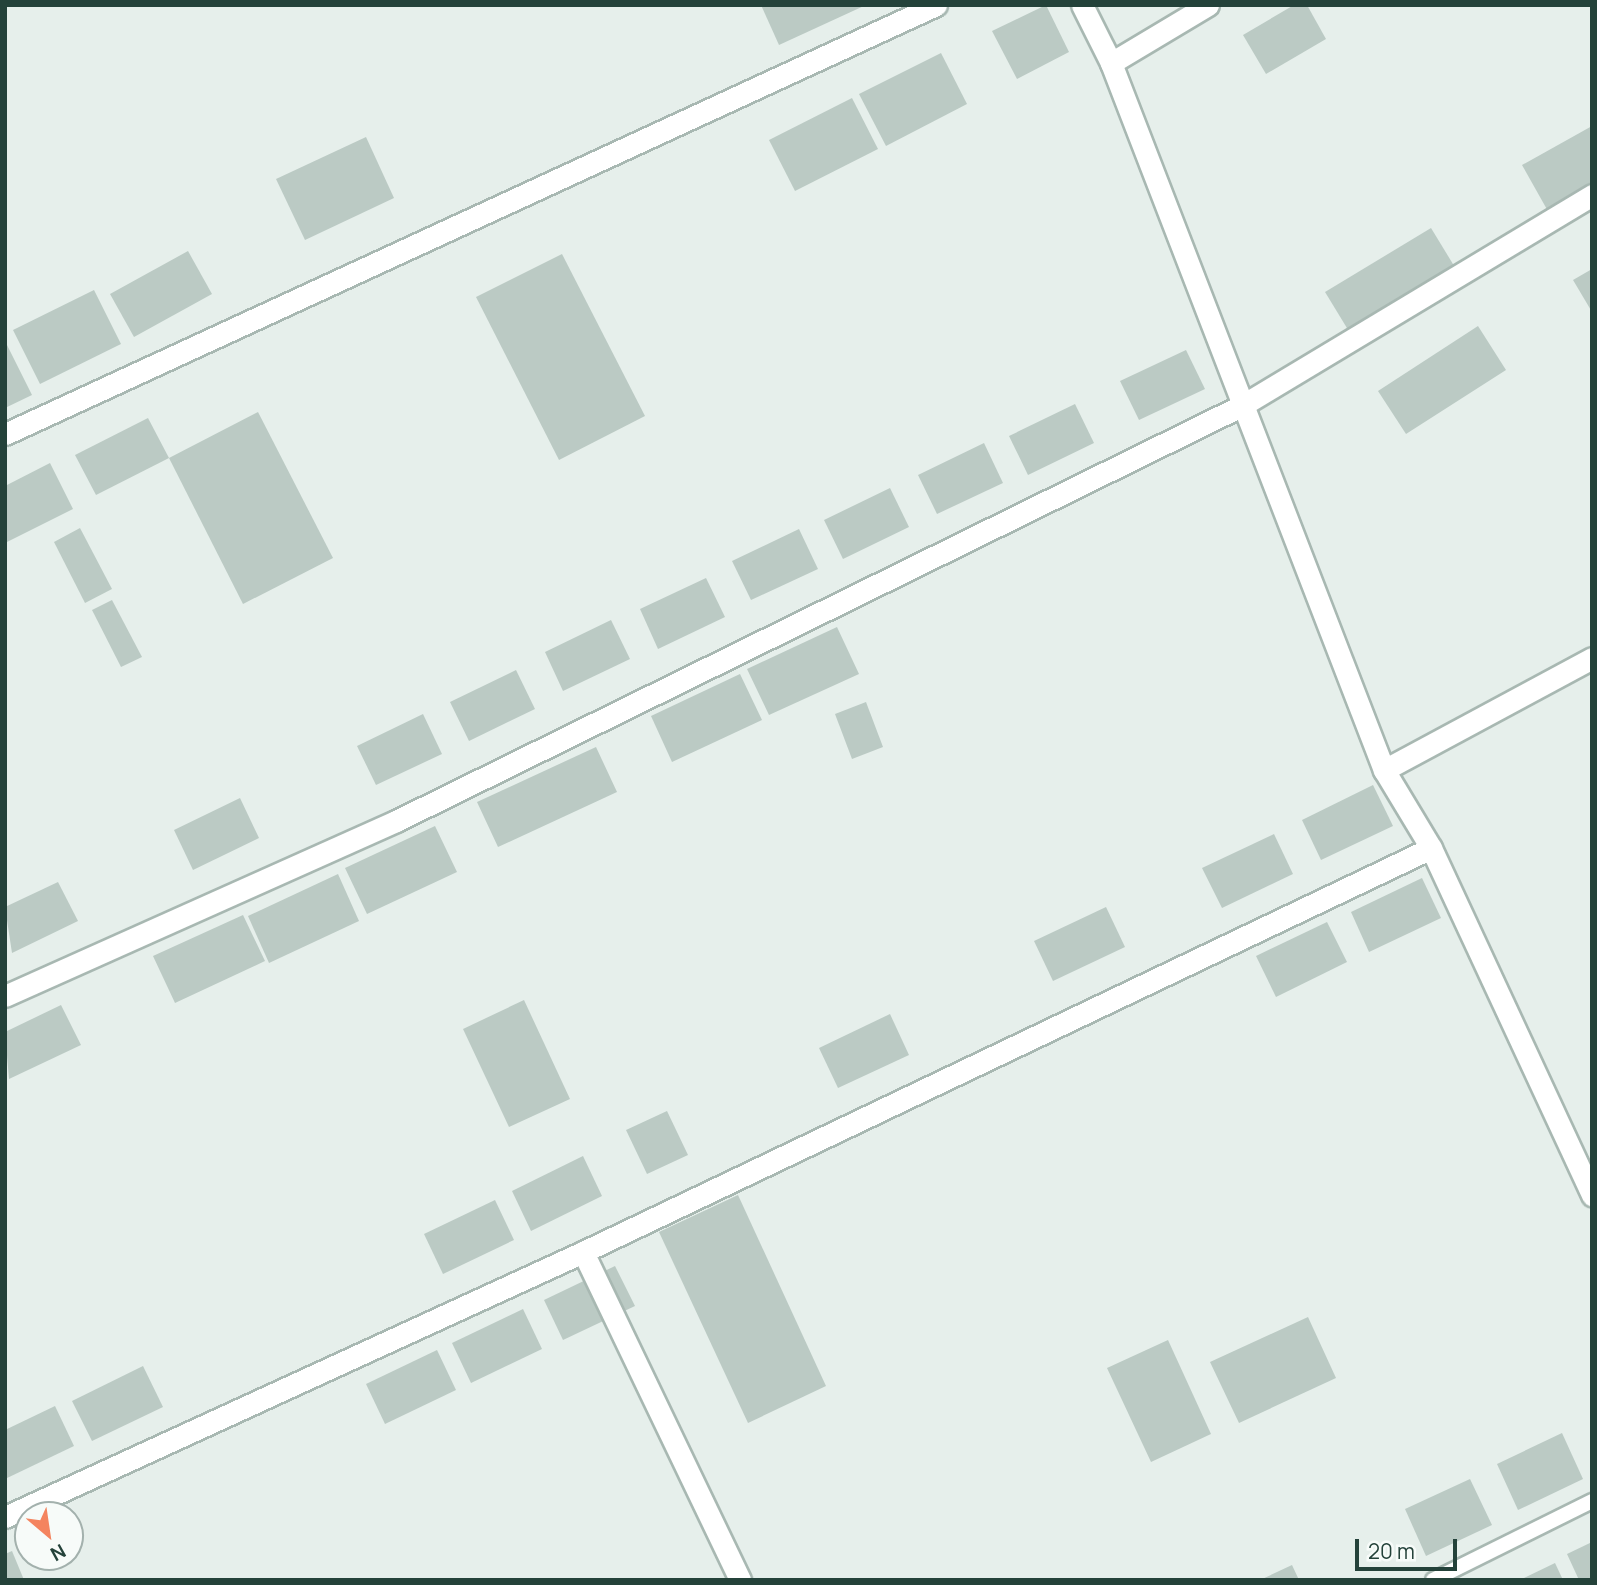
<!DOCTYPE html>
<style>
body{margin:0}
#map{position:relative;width:1597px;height:1585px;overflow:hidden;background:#e6efeb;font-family:Manrope,sans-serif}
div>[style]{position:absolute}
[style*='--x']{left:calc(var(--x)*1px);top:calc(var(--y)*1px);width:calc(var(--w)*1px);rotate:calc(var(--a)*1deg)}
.building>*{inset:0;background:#bbcac4}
.roads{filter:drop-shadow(2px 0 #a8b8b2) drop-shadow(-2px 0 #a8b8b2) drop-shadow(0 2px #a8b8b2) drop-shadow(0 -2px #a8b8b2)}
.lane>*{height:14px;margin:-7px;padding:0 7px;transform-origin:7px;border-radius:7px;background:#fff}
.street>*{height:21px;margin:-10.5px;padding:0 10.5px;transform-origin:10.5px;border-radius:10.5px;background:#fff}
span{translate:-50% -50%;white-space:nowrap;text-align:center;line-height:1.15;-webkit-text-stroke:5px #f7fbf9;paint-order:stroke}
.frame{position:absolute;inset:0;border:7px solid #24423a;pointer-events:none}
.north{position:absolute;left:14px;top:1501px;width:70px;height:70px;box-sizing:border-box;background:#f7fbf9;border:2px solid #a3b1ad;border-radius:50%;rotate:151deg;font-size:19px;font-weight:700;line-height:28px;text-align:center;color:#24423a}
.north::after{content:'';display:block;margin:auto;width:24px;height:32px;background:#f4845f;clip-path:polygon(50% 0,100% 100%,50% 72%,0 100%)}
.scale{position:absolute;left:1355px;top:1539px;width:102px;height:32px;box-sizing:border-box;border:4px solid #24423a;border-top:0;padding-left:9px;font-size:21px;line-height:24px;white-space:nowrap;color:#24423a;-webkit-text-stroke:5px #f7fbf9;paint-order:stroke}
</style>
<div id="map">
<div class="building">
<i style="clip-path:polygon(761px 5px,866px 5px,779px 45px)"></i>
<i style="clip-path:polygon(1046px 5px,1069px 52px,1017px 79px,992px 31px)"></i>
<i style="clip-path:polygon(1294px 5px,1307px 5px,1326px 39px,1266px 74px,1243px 35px)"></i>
<i style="clip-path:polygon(941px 53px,967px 104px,886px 146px,859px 94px)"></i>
<i style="clip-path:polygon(852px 98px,878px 149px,795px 191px,769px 140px)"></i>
<i style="clip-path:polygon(1592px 126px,1592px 189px,1549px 213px,1522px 165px)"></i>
<i style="clip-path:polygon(366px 137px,394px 198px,305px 240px,276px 179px)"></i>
<i style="clip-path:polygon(1431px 228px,1456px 269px,1350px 333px,1325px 292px)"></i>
<i style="clip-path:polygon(188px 251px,212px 294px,134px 337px,110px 294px)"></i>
<i style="clip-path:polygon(562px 254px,645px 416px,559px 460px,476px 297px)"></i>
<i style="clip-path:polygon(1592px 269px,1592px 312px,1573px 280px)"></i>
<i style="clip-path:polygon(94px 290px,121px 344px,40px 384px,13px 330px)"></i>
<i style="clip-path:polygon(1478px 326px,1506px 370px,1406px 434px,1378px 391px)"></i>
<i style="clip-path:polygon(5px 341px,32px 395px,5px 408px)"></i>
<i style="clip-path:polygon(1186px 350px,1205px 389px,1139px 420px,1120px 381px)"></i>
<i style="clip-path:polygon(1075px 404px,1094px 443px,1028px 475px,1009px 436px)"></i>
<i style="clip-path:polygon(258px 412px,333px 558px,243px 604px,169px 458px)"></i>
<i style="clip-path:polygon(148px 418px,169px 458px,96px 495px,75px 455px)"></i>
<i style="clip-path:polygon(984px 443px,1003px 483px,937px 514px,918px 475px)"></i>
<i style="clip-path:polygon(50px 463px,73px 509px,5px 543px,5px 486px)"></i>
<i style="clip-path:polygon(890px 488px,909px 527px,843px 559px,824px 520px)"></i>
<i style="clip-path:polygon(80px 528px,112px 589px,85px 603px,54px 542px)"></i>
<i style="clip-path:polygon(799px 529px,818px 569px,751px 600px,732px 561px)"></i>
<i style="clip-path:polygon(706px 578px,725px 617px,658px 649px,640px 609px)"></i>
<i style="clip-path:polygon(112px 600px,142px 657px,121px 667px,92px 610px)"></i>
<i style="clip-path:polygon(611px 620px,630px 659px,563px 691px,545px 652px)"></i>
<i style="clip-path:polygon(837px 627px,859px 674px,769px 715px,747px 669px)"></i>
<i style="clip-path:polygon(516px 670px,535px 709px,469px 741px,450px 702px)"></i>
<i style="clip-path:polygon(740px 674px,762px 720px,672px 762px,651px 716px)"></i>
<i style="clip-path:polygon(866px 702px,883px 747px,852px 759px,835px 714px)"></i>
<i style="clip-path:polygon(423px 714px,442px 754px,376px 785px,357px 746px)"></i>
<i style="clip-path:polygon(596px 747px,617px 792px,498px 847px,477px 802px)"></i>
<i style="clip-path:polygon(1373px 785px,1393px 826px,1321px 860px,1302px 820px)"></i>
<i style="clip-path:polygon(240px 798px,259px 838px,193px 870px,174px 830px)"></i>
<i style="clip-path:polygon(435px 826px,457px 872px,367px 914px,345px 868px)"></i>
<i style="clip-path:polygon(1274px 834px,1293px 874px,1222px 908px,1202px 868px)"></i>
<i style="clip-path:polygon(338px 874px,359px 921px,269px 963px,248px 916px)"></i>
<i style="clip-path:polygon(1422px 878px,1441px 918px,1369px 952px,1351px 912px)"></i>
<i style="clip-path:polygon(58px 882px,78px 921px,12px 953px,5px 907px)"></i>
<i style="clip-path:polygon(1106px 907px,1125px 947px,1053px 981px,1034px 941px)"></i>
<i style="clip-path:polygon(243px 915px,265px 961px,175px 1003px,153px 956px)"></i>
<i style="clip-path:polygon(1327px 922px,1347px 962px,1276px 997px,1256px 956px)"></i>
<i style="clip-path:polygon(524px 1000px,570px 1099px,509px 1127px,463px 1029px)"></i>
<i style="clip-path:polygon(61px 1005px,81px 1045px,9px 1079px,5px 1032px)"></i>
<i style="clip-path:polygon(890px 1014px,909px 1055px,838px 1088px,819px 1048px)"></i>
<i style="clip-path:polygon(667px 1111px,688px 1155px,647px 1174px,626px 1130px)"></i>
<i style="clip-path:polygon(583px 1156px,602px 1196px,531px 1231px,512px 1191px)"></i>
<i style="clip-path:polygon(738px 1195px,826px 1386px,748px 1423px,659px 1232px)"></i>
<i style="clip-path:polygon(495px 1200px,514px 1240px,443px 1274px,424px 1234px)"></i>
<i style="clip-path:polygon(615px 1266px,635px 1306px,563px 1340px,544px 1300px)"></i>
<i style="clip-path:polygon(523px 1309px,542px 1349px,471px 1383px,452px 1343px)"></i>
<i style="clip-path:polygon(1308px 1317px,1336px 1378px,1239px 1423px,1210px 1362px)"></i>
<i style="clip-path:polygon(1168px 1340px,1211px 1434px,1151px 1462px,1107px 1368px)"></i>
<i style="clip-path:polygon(437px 1350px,456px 1390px,385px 1424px,366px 1384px)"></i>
<i style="clip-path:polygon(143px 1366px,163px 1407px,92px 1441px,72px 1401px)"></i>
<i style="clip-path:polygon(55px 1406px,74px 1446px,5px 1479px,5px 1430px)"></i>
<i style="clip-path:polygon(1562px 1433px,1583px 1479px,1518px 1510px,1497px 1464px)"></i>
<i style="clip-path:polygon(1470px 1479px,1492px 1525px,1426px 1556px,1405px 1509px)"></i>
<i style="clip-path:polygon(1592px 1542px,1592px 1580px,1579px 1580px,1567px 1554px)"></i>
<i style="clip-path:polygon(12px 1551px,24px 1580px,5px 1580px,5px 1554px)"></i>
<i style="clip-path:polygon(1555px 1563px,1563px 1580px,1520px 1580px)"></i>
<i style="clip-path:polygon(1292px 1565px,1299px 1580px,1260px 1580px)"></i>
</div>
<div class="roads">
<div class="lane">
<i style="--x:1433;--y:1580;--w:178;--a:-26.4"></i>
</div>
<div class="street">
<i style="--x:1082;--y:5;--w:65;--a:63.4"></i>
<i style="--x:1111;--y:63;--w:758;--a:68.89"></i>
<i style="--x:1384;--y:770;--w:91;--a:58.9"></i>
<i style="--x:1431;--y:848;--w:383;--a:65.1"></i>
<i style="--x:1111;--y:63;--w:113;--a:-30.9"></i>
<i style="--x:5;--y:434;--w:1025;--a:-24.74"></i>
<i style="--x:1384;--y:770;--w:236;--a:-28.3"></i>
<i style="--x:5;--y:996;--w:428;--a:-24.1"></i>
<i style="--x:396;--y:821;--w:941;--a:-26.16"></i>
<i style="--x:1241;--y:406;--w:410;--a:-31"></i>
<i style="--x:583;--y:1252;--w:364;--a:64.4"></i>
<i style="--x:5;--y:1517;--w:636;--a:-24.63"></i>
<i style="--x:583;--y:1252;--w:939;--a:-25.47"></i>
</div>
</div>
<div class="frame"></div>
<div class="north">N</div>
<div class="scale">20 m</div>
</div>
